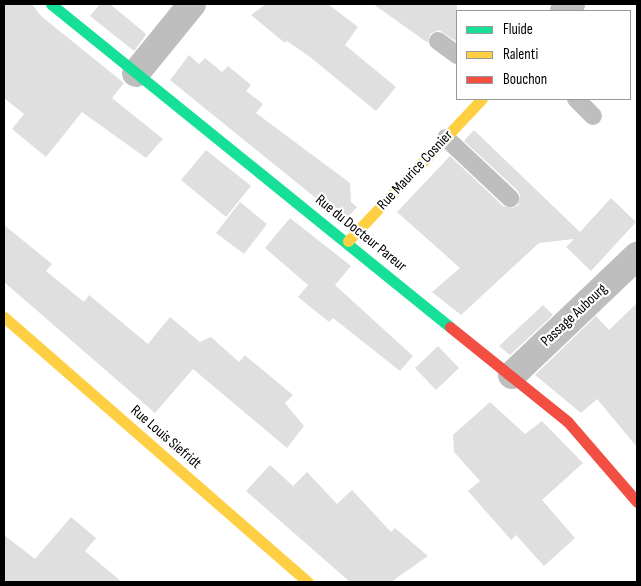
<!DOCTYPE html>
<style>
body{margin:0}
#map{position:relative;width:641px;height:586px;overflow:hidden;background:#fff;font-family:"Sofia Sans Condensed",sans-serif}
div>[style]{position:absolute}
[style*='--x']{left:calc(var(--x)*1px);top:calc(var(--y)*1px);width:calc(var(--w)*1px);rotate:calc(var(--a)*1deg)}
.building>*{inset:0;background:#dfdfdf}
.lane>*{height:18px;margin:-9px;padding:0 9px;transform-origin:9px;border-radius:9px;background:#bebebe}
.street>*{height:28px;margin:-14px;padding:0 14px;transform-origin:14px;border-radius:14px;background:#bebebe}
.fast>*{height:11px;margin:-5.5px;padding:0 5.5px;transform-origin:5.5px;border-radius:5.5px;background:#16e098}
.slow>*{height:11px;margin:-5.5px;padding:0 5.5px;transform-origin:5.5px;border-radius:5.5px;background:#ffcf43}
.jam>*{height:11px;margin:-5.5px;padding:0 5.5px;transform-origin:5.5px;border-radius:5.5px;background:#f24e42}
span{translate:-50% -50%;white-space:nowrap;text-align:center;line-height:1.15;-webkit-text-stroke:4.5px #fff;paint-order:stroke}
.street-label{font-size:15px;color:#000}
.frame{position:absolute;inset:0;border:5px solid #000;pointer-events:none}
.legend{position:absolute;left:456px;top:10px;width:175px;height:90px;box-sizing:border-box;background:#fff;border:1px solid #999;margin:0;padding:6px 9px;list-style:none;font-size:15px;color:#000}
.legend li{display:flex;align-items:center;gap:10px;height:25px}
.legend b{width:25px;border:1px solid #999}
</style>
<div id="map">
<div class="building">
<i style="clip-path:polygon(4px 4px,32px 4px,41px 16px,124px 83px,112px 98px,163px 139px,146px 158px,82px 112px,46px 157px,12px 129px,24px 114px,4px 98px)"></i>
<i style="clip-path:polygon(100px 4px,110px 4px,145px 33px,146px 35px,134px 51px,90px 16px)"></i>
<i style="clip-path:polygon(266px 4px,328px 4px,358px 27px,345px 45px,396px 87px,376px 111px,310px 57px,287px 41px,285px 43px,251px 15px)"></i>
<i style="clip-path:polygon(373px 4px,457px 4px,457px 42px,439px 30px,430px 34px,428px 43px)"></i>
<i style="clip-path:polygon(189px 55px,199px 64px,205px 58px,222px 72px,228px 66px,251px 85px,246px 91px,263px 104px,256px 113px,350px 183px,351px 202px,357px 207px,344px 221px,170px 80px)"></i>
<i style="clip-path:polygon(474px 130px,580px 232px,611px 198px,636px 222px,591px 271px,566px 247px,574px 239px,539px 243px,461px 315px,432px 292px,460px 268px,397px 212px,450px 156px,503px 206px,513px 208px,518px 205px,520px 195px,517px 190px,464px 141px)"></i>
<i style="clip-path:polygon(206px 150px,251px 186px,226px 217px,181px 180px)"></i>
<i style="clip-path:polygon(240px 202px,267px 224px,244px 254px,216px 233px)"></i>
<i style="clip-path:polygon(290px 218px,351px 266px,335px 285px,413px 356px,400px 371px,333px 318px,329px 322px,298px 297px,308px 285px,265px 248px)"></i>
<i style="clip-path:polygon(4px 225px,52px 264px,46px 271px,84px 302px,89px 295px,148px 344px,170px 317px,200px 342px,211px 337px,239px 362px,245px 355px,247px 357px,293px 395px,285px 403px,304px 426px,287px 448px,193px 369px,155px 413px,4px 282px)"></i>
<i style="clip-path:polygon(637px 303px,637px 447px,597px 399px,581px 413px,535px 375px,596px 316px,609px 330px)"></i>
<i style="clip-path:polygon(543px 305px,553px 315px,510px 355px,499px 346px)"></i>
<i style="clip-path:polygon(438px 346px,459px 368px,436px 390px,415px 368px)"></i>
<i style="clip-path:polygon(490px 402px,525px 434px,542px 421px,583px 463px,542px 500px,575px 538px,544px 566px,516px 535px,511px 540px,468px 491px,480px 481px,454px 452px,453px 435px)"></i>
<i style="clip-path:polygon(270px 465px,293px 486px,307px 472px,337px 504px,352px 490px,391px 532px,395px 528px,428px 556px,391px 582px,350px 582px,246px 491px)"></i>
<i style="clip-path:polygon(71px 517px,96px 538px,85px 551px,122px 582px,4px 582px,4px 535px,35px 559px)"></i>
</div>
<div class="lane">
<i style="--x:438;--y:41;--w:24;--a:36"></i>
<i style="--x:576;--y:99;--w:24;--a:45"></i>
<i style="--x:446;--y:138;--w:88;--a:43.2"></i>
</div>
<div class="street">
<i style="--x:564;--y:11;--w:10;--a:-45"></i>
<i style="--x:136;--y:73;--w:89;--a:-50.9"></i>
<i style="--x:512;--y:375;--w:173;--a:-43.6"></i>
</div>
<div class="fast">
<i style="--x:51;--y:4;--w:513;--a:38.99"></i>
</div>
<div class="slow">
<i style="--x:348;--y:241;--w:195;--a:-46.7"></i>
<i style="--x:4;--y:317;--w:403;--a:41.1"></i>
</div>
<div class="jam">
<i style="--x:450;--y:327;--w:151;--a:38.8"></i>
<i style="--x:568;--y:422;--w:106;--a:49.2"></i>
</div>
<div class="street-label">
<span style="left:415px;top:170px;rotate:-47deg">Rue Maurice Cosnier</span>
<span style="left:361px;top:233px;rotate:39deg">Rue du Docteur Pareur</span>
<span style="left:574px;top:315px;rotate:-43deg">Passage Aubourg</span>
<span style="left:166px;top:437px;rotate:41deg">Rue Louis Siefridt</span>
</div>
<div class="frame"></div>
<ul class="legend">
<li><b style="height:6px;background:#16e098"></b>Fluide</li>
<li><b style="height:6px;background:#ffcf43"></b>Ralenti</li>
<li><b style="height:6px;background:#f24e42"></b>Bouchon</li>
</ul>
</div>
